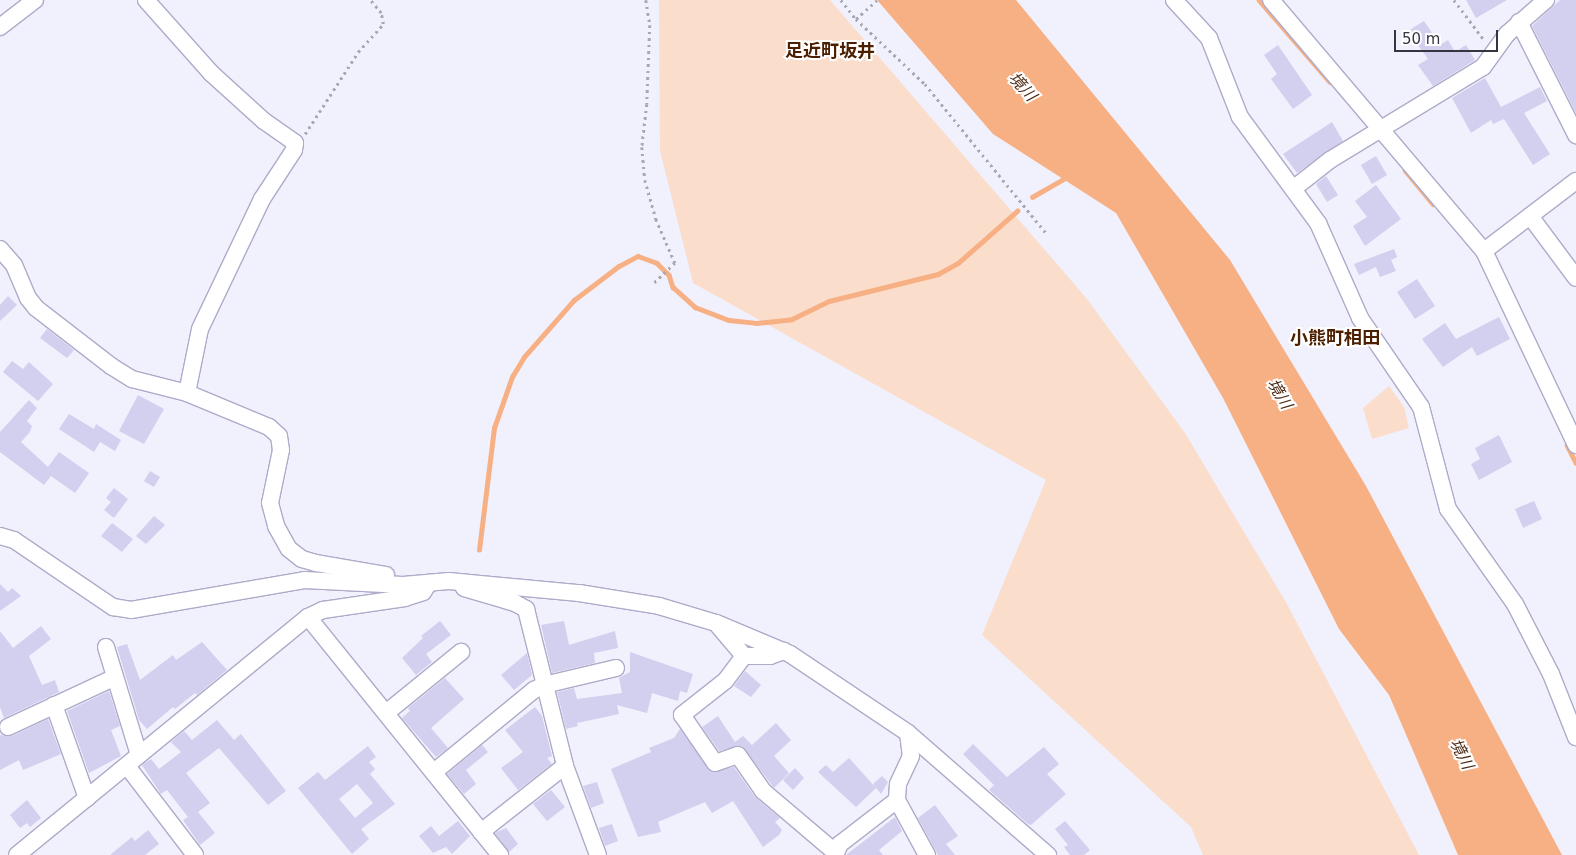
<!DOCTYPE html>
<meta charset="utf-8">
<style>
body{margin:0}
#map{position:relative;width:1576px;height:855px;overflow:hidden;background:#f1f0fd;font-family:"DejaVu Sans","Noto Sans JP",sans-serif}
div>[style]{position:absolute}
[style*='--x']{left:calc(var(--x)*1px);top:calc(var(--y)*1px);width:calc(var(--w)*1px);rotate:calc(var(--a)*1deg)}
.green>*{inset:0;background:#fbddcc}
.water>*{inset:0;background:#f7b084}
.stream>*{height:4.5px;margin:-2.25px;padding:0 2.25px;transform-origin:2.25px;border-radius:2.25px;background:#f7b084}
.building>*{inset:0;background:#d2cfef}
.path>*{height:2.5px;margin-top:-1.25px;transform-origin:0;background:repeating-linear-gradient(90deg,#a8a7b4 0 2.5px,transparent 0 6.5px)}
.roads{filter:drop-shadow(1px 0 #adabc9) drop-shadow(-1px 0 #adabc9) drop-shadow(0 1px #adabc9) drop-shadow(0 -1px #adabc9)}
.street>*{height:16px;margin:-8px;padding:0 8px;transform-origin:8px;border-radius:8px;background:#fff}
span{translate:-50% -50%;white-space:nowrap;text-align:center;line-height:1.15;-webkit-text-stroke:4px #fff;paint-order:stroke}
.water-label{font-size:16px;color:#4f2c15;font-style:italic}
.quarter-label{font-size:18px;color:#4b1f00;font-weight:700}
.scale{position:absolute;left:1394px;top:30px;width:104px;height:22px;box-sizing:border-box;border:2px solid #353441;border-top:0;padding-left:6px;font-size:15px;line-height:18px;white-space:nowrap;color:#353441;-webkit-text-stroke:4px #fff;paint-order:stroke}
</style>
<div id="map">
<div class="green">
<i style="clip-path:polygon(659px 0,830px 0,1087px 299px,1185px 433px,1287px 604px,1419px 855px,1203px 855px,1191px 827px,982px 635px,1046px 480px,693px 283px,660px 151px)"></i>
<i style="clip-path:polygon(1389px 386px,1404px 407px,1409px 428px,1372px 439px,1363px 408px)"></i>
</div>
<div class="water">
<i style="clip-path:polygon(877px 0,1016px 0,1230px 260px,1366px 486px,1562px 855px,1458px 855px,1389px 695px,1339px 629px,1223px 398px,1116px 213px,993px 134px)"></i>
</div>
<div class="stream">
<i style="--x:1259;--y:0;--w:108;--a:49.1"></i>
<i style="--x:1405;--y:170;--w:44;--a:50.5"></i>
<i style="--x:1032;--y:197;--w:40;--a:-29.7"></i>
<i style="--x:1567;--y:445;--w:20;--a:63"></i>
<i style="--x:479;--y:550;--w:123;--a:-83"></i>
<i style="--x:494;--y:428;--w:54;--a:-70.6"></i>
<i style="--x:512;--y:377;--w:23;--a:-59"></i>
<i style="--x:524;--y:357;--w:76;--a:-48.7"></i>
<i style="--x:574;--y:300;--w:56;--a:-37.1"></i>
<i style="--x:619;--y:266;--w:21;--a:-28"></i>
<i style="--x:638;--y:256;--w:20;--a:20"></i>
<i style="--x:657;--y:263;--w:17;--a:45"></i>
<i style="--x:669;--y:275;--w:13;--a:72"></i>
<i style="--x:673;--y:287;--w:30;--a:42"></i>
<i style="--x:695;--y:307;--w:36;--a:21"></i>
<i style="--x:729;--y:320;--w:27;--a:6"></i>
<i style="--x:756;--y:323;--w:36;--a:-6"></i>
<i style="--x:792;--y:319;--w:41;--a:-25.9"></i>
<i style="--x:829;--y:301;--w:112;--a:-13.9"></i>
<i style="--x:938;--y:274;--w:23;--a:-29"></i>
<i style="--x:958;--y:263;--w:79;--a:-41.4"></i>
</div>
<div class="building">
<i style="clip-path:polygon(1466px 0,1507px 0,1476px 18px)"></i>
<i style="clip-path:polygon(1560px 0,1576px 0,1576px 113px,1532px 26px)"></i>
<i style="clip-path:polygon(1424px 21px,1440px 45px,1448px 40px,1455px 52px,1466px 45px,1475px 60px,1433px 86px,1418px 65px,1428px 59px,1408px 31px)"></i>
<i style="clip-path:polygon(1278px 45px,1312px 95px,1293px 109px,1271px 79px,1277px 74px,1264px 55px)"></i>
<i style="clip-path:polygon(1485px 78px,1501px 107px,1540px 87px,1547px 101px,1524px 113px,1550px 154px,1533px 165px,1504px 119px,1493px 124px,1491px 120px,1471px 133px,1452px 98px)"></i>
<i style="clip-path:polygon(1332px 122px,1343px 141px,1297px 173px,1283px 154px)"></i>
<i style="clip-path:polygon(1376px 156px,1387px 175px,1372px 184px,1361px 165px)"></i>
<i style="clip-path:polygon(1326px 176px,1338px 195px,1327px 202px,1316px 184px)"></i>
<i style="clip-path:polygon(1376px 185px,1401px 219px,1365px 246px,1353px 226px,1367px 217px,1355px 201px)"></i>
<i style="clip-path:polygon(1394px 249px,1397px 257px,1391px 260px,1396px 271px,1380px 277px,1376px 267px,1359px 275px,1354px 264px)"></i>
<i style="clip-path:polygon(1417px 279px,1435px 306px,1415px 319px,1397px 292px)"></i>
<i style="clip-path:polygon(8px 296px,17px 305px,0 321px,0 305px)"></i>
<i style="clip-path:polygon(1499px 317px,1510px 339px,1477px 356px,1472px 347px,1443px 367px,1422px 339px,1445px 323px,1456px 339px)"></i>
<i style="clip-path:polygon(47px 329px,74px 350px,67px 358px,40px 338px)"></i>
<i style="clip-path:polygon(12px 361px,23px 369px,29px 362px,53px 384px,38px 401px,3px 372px)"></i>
<i style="clip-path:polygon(138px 395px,164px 409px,144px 444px,119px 431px)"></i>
<i style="clip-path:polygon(29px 400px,37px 408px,27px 421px,32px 426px,30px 432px,21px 442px,48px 467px,59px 452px,89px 473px,75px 493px,51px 476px,44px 485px,0 452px,0 432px)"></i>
<i style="clip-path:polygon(69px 414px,94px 429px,96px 424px,121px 440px,115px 451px,100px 442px,94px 452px,59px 429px)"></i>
<i style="clip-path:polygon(1499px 435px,1512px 462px,1479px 480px,1471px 464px,1480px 459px,1475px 448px)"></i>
<i style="clip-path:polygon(150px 471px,160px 477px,154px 487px,144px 481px)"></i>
<i style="clip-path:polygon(114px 488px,128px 499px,114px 518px,104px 510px,111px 502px,106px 498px)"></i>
<i style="clip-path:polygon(1534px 501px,1542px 519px,1523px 528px,1515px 509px)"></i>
<i style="clip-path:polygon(154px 516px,165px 525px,146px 544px,136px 536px)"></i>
<i style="clip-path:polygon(112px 523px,133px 539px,122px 552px,101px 536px)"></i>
<i style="clip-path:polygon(0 584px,8px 592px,12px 588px,21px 596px,0 611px)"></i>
<i style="clip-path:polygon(440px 621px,451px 635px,426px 654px,432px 662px,416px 675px,402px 658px,423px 638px,421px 636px)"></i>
<i style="clip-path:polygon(564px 621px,569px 645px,615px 631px,618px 648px,594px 653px,595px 663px,552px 673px,541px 625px)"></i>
<i style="clip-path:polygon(41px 626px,51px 639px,29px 656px,42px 685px,55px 680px,59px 692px,4px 718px,0 707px,0 631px,13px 648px)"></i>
<i style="clip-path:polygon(202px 642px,227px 670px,197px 695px,195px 693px,175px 709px,173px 707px,147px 729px,139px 720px,117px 647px,127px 644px,140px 680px,173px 655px,176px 660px)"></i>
<i style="clip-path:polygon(630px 652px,693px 674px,687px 693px,680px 691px,678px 701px,652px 693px,647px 713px,617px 705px,619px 714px,577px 723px,578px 726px,566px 729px,557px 692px,574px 688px,577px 699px,622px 693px,619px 678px,630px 672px)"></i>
<i style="clip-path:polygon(527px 653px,532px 675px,514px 690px,501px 675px)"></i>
<i style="clip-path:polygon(745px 671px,761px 685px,751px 697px,734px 686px)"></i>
<i style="clip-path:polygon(445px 678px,464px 699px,431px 728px,448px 748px,436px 757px,402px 718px,410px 711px,408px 708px)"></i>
<i style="clip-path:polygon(109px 691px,120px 726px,111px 730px,121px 756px,89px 773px,67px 711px)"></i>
<i style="clip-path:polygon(535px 707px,542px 716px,552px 756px,547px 758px,552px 764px,518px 790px,501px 768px,523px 752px,505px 730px)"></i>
<i style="clip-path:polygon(718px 716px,735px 742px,743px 736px,752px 745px,776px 723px,791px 740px,774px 756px,789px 773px,774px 788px,742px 746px,719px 751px,702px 727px)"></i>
<i style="clip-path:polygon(48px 719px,61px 754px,23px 770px,19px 760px,0 770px,0 735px,12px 736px)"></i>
<i style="clip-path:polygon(217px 720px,234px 740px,241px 734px,286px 791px,268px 805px,219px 748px,186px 773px,210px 803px,198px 812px,215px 833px,200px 845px,183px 820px,188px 817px,167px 790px,161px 794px,142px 765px,151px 759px,159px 769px,181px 752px,171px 742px,184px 731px,192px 740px)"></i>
<i style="clip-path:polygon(680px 729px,711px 772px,734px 767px,755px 797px,780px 818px,775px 822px,782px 830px,779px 835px,763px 847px,733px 801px,712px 813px,705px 802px,658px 822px,661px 832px,638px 837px,611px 769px,651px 752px,649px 748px,674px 738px)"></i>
<i style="clip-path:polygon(973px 744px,1007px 777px,1044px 747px,1059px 764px,1047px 774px,1066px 794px,1031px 825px,1028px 824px,989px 790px,994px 785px,963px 754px)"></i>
<i style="clip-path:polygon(482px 745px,488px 752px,466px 770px,476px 784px,464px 794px,447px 774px)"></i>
<i style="clip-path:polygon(evenodd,368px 746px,376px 757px,369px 762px,375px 769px,370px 774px,395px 804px,361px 829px,369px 839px,352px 854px,298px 788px,318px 772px,325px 780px,368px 746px,357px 784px,373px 803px,355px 818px,339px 799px,357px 784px)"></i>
<i style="clip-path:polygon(849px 758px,876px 788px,856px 807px,818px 772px,826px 765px,833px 772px)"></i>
<i style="clip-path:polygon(795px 768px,804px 778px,793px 790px,783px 780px)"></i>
<i style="clip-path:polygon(882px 776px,888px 782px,881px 794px,873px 784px)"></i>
<i style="clip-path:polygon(597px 782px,604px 803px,591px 808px,583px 786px)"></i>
<i style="clip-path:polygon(551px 790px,565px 807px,547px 821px,533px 804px)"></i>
<i style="clip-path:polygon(27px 800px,41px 818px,30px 827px,27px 823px,20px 828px,10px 815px)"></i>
<i style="clip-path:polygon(935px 805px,958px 836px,946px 844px,955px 855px,938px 855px,918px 818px)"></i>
<i style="clip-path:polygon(895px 817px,902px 831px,879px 850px,883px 855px,846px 855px)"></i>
<i style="clip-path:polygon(458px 821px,470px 836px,452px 854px,446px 847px,433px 853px,419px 836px,431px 826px,439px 836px)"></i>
<i style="clip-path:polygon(1065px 821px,1090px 850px,1084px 855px,1070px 855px,1064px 847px,1068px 845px,1055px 829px)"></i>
<i style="clip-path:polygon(612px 824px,618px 841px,605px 846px,599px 828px)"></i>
<i style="clip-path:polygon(506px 828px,518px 844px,509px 852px,495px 833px)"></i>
<i style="clip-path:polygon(148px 830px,159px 844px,145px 855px,110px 855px,132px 837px,135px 841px)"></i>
</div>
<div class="path">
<i style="--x:646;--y:0;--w:25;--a:81"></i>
<i style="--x:650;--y:25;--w:79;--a:92.2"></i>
<i style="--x:647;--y:104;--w:43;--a:96.6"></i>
<i style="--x:642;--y:147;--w:33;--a:85"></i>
<i style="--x:645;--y:180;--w:41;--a:74.2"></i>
<i style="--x:656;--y:219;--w:48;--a:66.6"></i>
<i style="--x:675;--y:263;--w:29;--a:136"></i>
<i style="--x:841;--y:0;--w:24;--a:52"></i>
<i style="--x:856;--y:19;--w:95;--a:43.3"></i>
<i style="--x:925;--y:84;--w:193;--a:50.9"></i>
<i style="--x:1454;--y:0;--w:51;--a:52.9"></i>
<i style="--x:856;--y:19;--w:28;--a:-42"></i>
<i style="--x:305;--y:134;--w:98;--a:-57.1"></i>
<i style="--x:358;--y:52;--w:38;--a:-48"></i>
<i style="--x:383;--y:24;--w:11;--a:-100"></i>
<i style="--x:381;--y:13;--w:17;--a:-130"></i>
</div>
<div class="roads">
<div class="street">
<i style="--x:146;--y:0;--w:98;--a:48.3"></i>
<i style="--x:211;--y:73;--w:72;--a:42.2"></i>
<i style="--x:264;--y:121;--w:38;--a:35"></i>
<i style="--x:295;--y:143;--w:7;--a:98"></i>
<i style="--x:294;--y:150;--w:59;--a:123.1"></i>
<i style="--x:262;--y:199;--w:144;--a:115.5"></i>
<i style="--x:200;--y:329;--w:65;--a:101.5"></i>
<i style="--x:1174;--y:0;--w:52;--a:47.4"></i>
<i style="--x:1209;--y:38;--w:85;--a:68.6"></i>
<i style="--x:1240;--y:117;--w:132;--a:53.7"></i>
<i style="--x:1318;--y:223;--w:104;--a:66.1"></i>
<i style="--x:1360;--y:318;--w:108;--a:55.6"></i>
<i style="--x:1421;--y:407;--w:106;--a:75.2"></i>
<i style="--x:1448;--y:509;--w:116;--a:54.8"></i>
<i style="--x:1515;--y:604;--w:79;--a:62.8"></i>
<i style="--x:1551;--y:674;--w:68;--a:68.4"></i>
<i style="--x:1271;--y:0;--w:329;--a:49.7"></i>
<i style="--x:1484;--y:251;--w:215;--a:64.6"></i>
<i style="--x:1519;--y:22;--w:127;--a:63.2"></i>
<i style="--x:0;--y:27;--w:44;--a:-37.6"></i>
<i style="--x:1293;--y:189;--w:47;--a:-38.1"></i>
<i style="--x:1330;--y:160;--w:179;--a:-31.3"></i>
<i style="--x:1483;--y:67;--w:41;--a:-54"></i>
<i style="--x:1507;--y:34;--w:52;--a:-41.1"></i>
<i style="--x:1530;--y:216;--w:77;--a:53.4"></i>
<i style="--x:0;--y:249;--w:21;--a:49"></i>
<i style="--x:14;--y:265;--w:36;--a:67"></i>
<i style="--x:28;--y:298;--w:13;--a:51"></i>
<i style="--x:36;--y:308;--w:95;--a:37.7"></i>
<i style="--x:111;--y:366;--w:25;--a:32"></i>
<i style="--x:132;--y:379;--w:57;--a:14.3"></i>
<i style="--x:187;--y:393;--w:89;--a:22.5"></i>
<i style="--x:269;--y:427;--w:13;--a:42"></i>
<i style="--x:279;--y:436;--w:14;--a:82"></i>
<i style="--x:281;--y:450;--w:54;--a:101.7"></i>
<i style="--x:270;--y:503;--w:24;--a:75"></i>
<i style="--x:276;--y:526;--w:26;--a:61"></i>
<i style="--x:289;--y:549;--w:16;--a:38"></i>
<i style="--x:302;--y:559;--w:15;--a:16"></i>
<i style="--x:316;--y:563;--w:71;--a:9.7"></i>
<i style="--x:1484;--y:251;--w:116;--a:-37.3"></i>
<i style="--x:0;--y:536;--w:15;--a:16"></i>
<i style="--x:14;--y:540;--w:120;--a:34.1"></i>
<i style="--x:113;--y:607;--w:18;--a:9"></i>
<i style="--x:131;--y:610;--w:176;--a:-9.8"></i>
<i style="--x:304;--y:580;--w:99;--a:2.9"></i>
<i style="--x:403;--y:585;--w:46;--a:-5"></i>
<i style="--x:449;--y:581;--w:131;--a:5.3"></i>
<i style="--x:579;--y:593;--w:81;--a:9.2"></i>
<i style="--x:659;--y:606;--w:59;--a:16.6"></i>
<i style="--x:716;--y:623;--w:80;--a:22.7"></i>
<i style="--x:790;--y:654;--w:142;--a:33.8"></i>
<i style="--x:908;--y:733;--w:186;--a:41.1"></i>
<i style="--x:464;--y:588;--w:53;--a:16.4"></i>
<i style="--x:515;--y:603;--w:13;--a:29"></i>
<i style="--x:526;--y:609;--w:162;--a:76"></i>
<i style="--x:565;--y:766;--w:95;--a:69.7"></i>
<i style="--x:308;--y:617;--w:306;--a:51.1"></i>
<i style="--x:716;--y:623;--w:43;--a:49.7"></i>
<i style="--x:744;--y:656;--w:31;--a:127"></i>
<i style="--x:725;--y:681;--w:55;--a:141.7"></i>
<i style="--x:682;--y:715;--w:58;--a:55.5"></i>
<i style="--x:715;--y:763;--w:24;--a:-19"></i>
<i style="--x:738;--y:755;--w:44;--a:55.2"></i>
<i style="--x:763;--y:791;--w:96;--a:40.3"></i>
<i style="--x:106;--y:647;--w:113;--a:73"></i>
<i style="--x:744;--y:656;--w:26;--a:0"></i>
<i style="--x:770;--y:656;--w:15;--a:-20"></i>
<i style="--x:54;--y:705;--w:99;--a:70.5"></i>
<i style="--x:386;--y:713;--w:97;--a:-39.1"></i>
<i style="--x:8;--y:727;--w:118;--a:-25"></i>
<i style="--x:908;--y:733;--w:23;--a:83"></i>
<i style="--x:911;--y:756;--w:31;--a:115"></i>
<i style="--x:898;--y:784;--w:16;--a:94"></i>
<i style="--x:897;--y:800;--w:63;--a:61.4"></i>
<i style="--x:127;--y:766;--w:112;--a:52.6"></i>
<i style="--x:434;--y:772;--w:129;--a:-39.4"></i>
<i style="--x:534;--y:690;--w:11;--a:-27"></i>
<i style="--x:544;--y:685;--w:74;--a:-13.3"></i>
<i style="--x:481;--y:832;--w:107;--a:-38.2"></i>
<i style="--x:17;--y:855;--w:376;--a:-39.3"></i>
<i style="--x:308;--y:617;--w:17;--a:-25"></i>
<i style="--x:323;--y:610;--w:83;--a:-8.3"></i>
<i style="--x:405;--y:598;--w:19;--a:-18"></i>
<i style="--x:423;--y:592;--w:11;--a:-56"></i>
<i style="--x:835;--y:855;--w:12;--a:-66"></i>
<i style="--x:840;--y:844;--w:72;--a:-37.7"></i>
</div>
</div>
<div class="water-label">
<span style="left:1022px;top:87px;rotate:48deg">境川</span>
<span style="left:1279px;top:394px;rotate:59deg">境川</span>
<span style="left:1461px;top:754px;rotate:63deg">境川</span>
</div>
<div class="quarter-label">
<span style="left:830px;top:51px">足近町坂井</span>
<span style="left:1335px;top:338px">小熊町相田</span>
</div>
<div class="scale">50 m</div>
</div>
